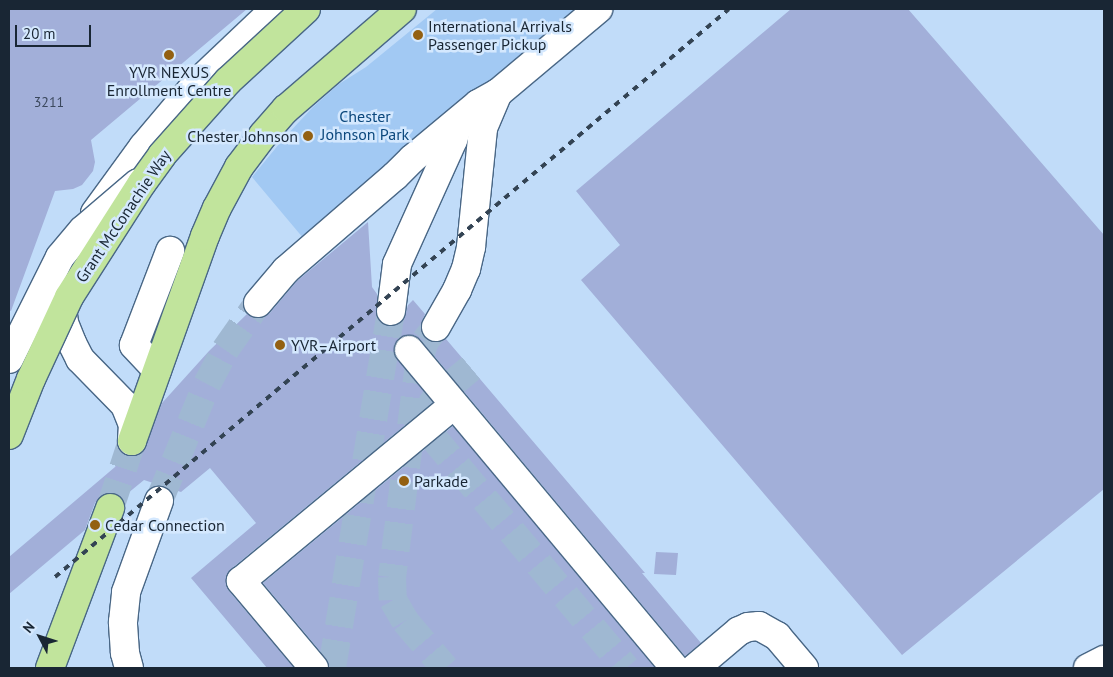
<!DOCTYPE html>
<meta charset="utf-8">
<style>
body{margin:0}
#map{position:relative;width:1113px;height:677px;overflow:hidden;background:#c1dcf9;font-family:"PT Sans",sans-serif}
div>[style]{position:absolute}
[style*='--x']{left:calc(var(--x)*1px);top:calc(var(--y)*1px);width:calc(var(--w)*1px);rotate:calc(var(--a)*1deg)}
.green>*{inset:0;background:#a2c9f3}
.building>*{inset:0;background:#a2afd9}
.minor-tunnel>*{height:28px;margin-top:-14px;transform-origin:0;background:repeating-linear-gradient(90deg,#9fb8d2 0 28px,transparent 0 42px)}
.major-tunnel>*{height:28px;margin-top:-14px;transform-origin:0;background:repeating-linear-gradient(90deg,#9fb8d2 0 28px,transparent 0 42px)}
.roads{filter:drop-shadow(1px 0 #496786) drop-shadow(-1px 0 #496786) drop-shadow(0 1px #496786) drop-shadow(0 -1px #496786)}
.minor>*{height:28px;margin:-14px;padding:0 14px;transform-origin:14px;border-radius:14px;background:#fff}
.major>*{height:28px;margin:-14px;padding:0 14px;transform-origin:14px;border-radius:14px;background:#c1e49c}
.rail>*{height:4px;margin-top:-2px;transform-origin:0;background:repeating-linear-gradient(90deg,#334353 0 6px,transparent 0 12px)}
.bridges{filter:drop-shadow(1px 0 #496786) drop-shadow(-1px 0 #496786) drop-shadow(0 1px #496786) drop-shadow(0 -1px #496786)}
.minor-bridge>*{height:28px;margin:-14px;padding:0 14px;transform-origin:14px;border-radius:14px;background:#fff}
.major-bridge>*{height:28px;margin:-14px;padding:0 14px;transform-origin:14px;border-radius:14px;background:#c1e49c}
.dots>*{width:14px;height:14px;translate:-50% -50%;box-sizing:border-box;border:2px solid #d4e8fe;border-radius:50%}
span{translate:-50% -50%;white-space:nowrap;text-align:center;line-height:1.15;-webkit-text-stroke:5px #d4e8fe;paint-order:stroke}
.number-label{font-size:14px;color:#3b485d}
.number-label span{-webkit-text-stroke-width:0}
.poi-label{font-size:16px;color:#192634}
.left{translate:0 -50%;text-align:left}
.right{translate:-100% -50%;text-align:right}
.park-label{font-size:16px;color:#0c487d}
.street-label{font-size:16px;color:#192634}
.frame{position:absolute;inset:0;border:10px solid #192634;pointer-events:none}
.north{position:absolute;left:15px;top:612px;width:50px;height:50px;-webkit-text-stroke:4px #d4e8fe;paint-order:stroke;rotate:310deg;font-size:14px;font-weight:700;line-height:20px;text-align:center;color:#192634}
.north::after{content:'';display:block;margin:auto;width:18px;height:22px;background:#192634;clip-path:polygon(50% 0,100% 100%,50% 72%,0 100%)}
.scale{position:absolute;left:15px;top:25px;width:76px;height:22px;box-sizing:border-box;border:2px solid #192634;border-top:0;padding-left:6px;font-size:15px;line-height:18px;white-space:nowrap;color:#192634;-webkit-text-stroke:4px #d4e8fe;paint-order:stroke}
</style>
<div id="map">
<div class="green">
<i style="clip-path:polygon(437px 9px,579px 9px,304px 239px,252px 177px,284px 138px,313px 107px,339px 84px,366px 67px)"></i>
</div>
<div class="building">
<i style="clip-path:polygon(9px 9px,247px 9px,91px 140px,95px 162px,93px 171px,82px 185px,73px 189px,55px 191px,11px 311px,9px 310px)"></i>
<i style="clip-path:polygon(791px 9px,908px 9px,1104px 235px,1104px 489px,902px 655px,581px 280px,620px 245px,576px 191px)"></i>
<i style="clip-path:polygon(368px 222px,372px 287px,377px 294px,377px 317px,381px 323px,389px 326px,397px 325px,404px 320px,408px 305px,413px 300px,425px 314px,420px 327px,423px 335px,429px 341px,436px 343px,446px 339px,645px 573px,642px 573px,701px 643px,685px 656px,421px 340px,414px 335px,406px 335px,399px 338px,394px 345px,394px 353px,433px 402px,231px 569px,226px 576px,226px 584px,229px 591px,294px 668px,267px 668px,191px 578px,256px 523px,210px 468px,181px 492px,144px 480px,122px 498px,115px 493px,107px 493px,100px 496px,95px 503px,85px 530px,9px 594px,9px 557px,115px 467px,123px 454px,134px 456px,142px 453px,162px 403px,209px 351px,247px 314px,256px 318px,264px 317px,270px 313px,297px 281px)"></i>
<i style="clip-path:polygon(453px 426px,655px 668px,329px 668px,326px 658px,263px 583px)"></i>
<i style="clip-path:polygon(656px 552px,678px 553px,676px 575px,654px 574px)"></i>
</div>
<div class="minor-tunnel">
<i style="--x:436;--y:327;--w:18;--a:128"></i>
<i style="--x:425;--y:341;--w:16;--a:108"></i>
<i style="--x:420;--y:356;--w:223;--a:97.2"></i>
<i style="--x:392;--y:577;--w:23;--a:88"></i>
<i style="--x:393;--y:600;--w:24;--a:60"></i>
<i style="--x:405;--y:621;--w:62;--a:49.6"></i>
<i style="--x:471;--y:368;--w:44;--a:140.5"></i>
<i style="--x:437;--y:396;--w:11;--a:124"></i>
<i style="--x:431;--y:405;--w:12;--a:114"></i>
<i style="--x:426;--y:416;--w:9;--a:90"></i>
<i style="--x:426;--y:425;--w:11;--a:63"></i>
<i style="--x:431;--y:435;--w:304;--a:50.1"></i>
<i style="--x:159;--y:501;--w:126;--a:-67.7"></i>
<i style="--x:207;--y:384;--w:38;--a:-62"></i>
<i style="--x:225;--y:350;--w:57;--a:-54.9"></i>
<i style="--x:332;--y:668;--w:362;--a:-80.6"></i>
</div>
<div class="major-tunnel">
<i style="--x:110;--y:508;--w:71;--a:-71.8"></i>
</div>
<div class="roads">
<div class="minor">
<i style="--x:95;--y:213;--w:82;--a:-54"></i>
<i style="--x:143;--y:147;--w:84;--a:-49.8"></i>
<i style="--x:197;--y:83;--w:108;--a:-43.5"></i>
<i style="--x:61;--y:295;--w:28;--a:84"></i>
<i style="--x:64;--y:323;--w:22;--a:68"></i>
<i style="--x:72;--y:343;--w:18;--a:63"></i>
<i style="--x:80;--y:359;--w:64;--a:45.6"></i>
<i style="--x:125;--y:405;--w:22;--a:68"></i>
<i style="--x:133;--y:425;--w:16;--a:94"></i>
<i style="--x:258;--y:303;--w:43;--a:-49.7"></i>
<i style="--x:286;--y:270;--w:144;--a:-40.8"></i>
<i style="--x:395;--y:176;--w:24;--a:-45"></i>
<i style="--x:412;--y:159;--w:86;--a:-39.8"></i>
<i style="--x:478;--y:104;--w:23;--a:-29"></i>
<i style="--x:498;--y:93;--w:131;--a:-40"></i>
<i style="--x:391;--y:311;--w:47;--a:-82.7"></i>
<i style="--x:397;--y:264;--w:136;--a:-65.7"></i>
<i style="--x:453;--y:140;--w:20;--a:-72"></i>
<i style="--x:436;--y:327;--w:43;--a:-60.4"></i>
<i style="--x:457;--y:290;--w:23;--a:-67"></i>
<i style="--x:466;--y:269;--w:23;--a:-77"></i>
<i style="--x:471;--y:247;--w:120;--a:-84.2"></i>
<i style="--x:483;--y:128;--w:38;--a:-67"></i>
<i style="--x:409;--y:350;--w:415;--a:50.1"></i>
<i style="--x:157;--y:370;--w:34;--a:-133"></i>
<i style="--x:134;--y:345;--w:101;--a:-69"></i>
<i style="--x:129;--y:668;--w:16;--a:-105"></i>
<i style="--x:125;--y:653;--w:31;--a:-94"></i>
<i style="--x:123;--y:622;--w:30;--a:-84"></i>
<i style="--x:126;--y:592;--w:97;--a:-70.1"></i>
<i style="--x:314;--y:668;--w:114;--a:-130"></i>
<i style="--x:241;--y:581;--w:276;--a:-39.6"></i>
<i style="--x:695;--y:668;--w:57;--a:-40.1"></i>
<i style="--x:739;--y:631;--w:10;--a:-24"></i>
<i style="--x:748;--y:627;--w:11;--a:-5"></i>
<i style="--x:759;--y:626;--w:21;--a:29"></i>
<i style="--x:777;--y:636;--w:42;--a:49.8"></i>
<i style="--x:1088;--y:668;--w:18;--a:-27"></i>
</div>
<div class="major">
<i style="--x:132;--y:441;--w:218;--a:-70.4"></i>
<i style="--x:205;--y:236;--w:30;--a:-67"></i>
<i style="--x:217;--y:208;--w:47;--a:-61.8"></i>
<i style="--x:239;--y:167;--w:40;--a:-53"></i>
<i style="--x:263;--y:135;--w:35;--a:-49"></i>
<i style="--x:286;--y:109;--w:153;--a:-40.8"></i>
<i style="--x:50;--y:668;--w:171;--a:-69.4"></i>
</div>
</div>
<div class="rail">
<i style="--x:55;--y:577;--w:881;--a:-40.12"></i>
</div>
<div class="bridges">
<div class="minor-bridge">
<i style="--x:9;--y:359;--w:114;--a:-63.4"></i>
<i style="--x:60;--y:257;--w:35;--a:-50"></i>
<i style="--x:83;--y:230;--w:72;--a:-40.5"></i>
</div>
<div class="major-bridge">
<i style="--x:9;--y:435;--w:60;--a:-68.6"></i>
<i style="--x:31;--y:379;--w:90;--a:-65.1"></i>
<i style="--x:69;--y:297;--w:135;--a:-57.4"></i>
<i style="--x:142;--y:183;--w:34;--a:-54"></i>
<i style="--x:162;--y:155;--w:99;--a:-48.3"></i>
<i style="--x:228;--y:81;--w:106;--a:-42.7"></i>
</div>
</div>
<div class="dots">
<i style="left:418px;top:35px;background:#936012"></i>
<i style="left:169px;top:55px;background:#936012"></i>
<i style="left:308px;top:136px;background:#936012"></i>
<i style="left:280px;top:345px;background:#936012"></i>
<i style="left:404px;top:481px;background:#936012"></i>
<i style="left:95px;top:525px;background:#936012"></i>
</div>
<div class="number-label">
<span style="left:49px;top:102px">3211</span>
</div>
<div class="poi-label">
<span class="left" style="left:428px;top:35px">International Arrivals<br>Passenger Pickup</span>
<span style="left:169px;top:81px">YVR NEXUS<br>Enrollment Centre</span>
<span class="right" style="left:298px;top:136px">Chester Johnson</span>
<span class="left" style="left:291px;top:345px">YVR–Airport</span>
<span class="left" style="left:414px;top:481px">Parkade</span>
<span class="left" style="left:105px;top:525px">Cedar Connection</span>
</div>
<div class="park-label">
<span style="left:365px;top:125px">Chester<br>Johnson Park</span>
</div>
<div class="street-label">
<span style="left:123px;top:216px;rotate:-56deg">Grant McConachie Way</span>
</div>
<div class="frame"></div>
<div class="north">N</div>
<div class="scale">20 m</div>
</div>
